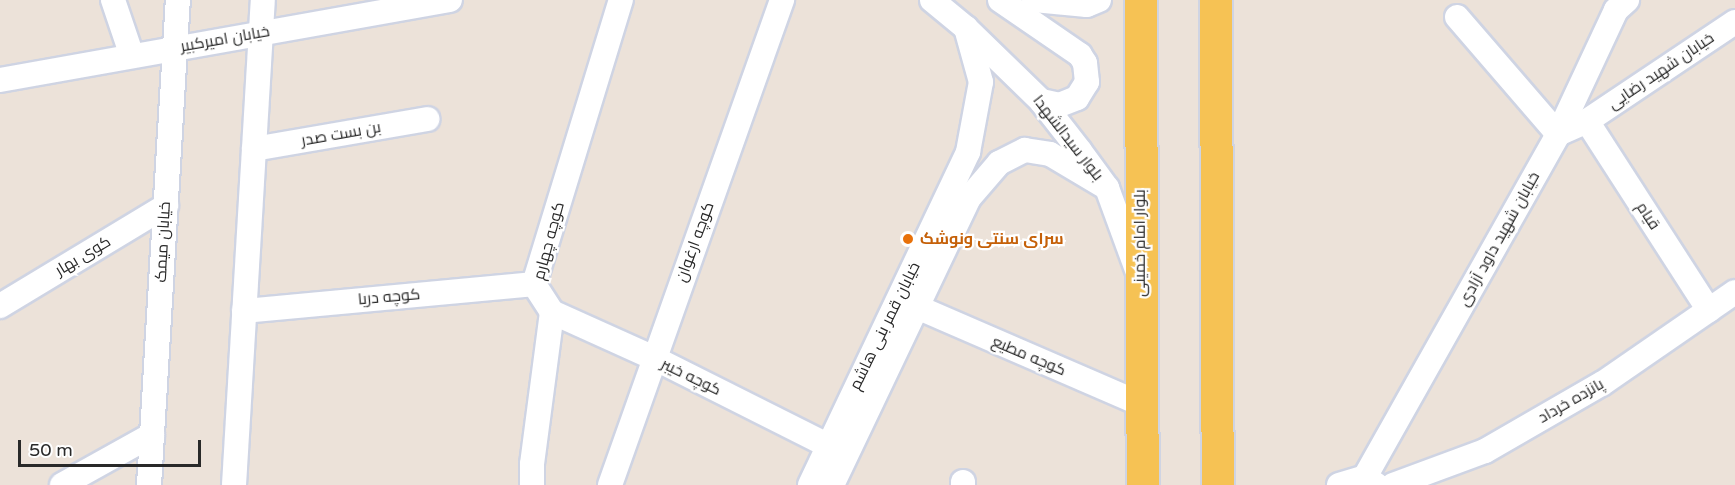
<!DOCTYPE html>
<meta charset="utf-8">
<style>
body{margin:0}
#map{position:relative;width:1735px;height:485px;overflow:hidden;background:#ece2d9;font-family:"Varela Round",Cairo,sans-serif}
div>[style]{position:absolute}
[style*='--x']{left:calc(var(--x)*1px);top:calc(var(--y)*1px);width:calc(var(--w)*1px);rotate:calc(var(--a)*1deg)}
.roads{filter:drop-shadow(2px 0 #cfd4e3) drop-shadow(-2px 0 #cfd4e3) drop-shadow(0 2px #cfd4e3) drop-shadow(0 -2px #cfd4e3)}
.minor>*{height:24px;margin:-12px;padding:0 12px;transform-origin:12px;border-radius:12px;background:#fff}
.major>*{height:32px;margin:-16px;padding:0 16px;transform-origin:16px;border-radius:16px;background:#f6c254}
.dots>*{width:16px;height:16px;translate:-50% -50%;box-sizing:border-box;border:3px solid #fff;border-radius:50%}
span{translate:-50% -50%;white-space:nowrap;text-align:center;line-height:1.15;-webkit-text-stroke:4.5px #fff;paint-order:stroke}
.street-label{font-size:16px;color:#292929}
.food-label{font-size:16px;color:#c56008;font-weight:700}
.left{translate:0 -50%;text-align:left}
.scale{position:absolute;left:18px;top:440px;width:183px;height:27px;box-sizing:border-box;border:3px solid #292929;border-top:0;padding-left:8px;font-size:18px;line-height:21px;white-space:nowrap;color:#292929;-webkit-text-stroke:4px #fff;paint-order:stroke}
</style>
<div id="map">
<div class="roads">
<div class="minor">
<i style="--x:113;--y:0;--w:59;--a:71.3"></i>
<i style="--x:932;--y:0;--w:44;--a:39.5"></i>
<i style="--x:966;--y:28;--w:105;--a:44.2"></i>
<i style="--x:1041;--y:101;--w:63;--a:52"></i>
<i style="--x:1080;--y:151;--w:46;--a:53.9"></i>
<i style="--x:1107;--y:188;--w:87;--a:69.9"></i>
<i style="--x:1000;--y:0;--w:97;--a:34.5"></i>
<i style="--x:1080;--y:55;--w:9;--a:58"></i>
<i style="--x:1085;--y:63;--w:19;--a:84"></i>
<i style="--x:1087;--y:82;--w:19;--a:122"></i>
<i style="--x:1077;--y:98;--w:18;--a:158"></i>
<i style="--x:1060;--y:105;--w:19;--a:-168"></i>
<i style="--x:1034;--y:0;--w:53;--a:5.4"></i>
<i style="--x:1087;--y:5;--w:13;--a:-23"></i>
<i style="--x:1457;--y:17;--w:155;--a:49.2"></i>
<i style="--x:1558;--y:134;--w:32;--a:-24"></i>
<i style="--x:1587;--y:121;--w:178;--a:-33.8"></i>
<i style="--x:0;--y:80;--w:457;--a:-10.1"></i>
<i style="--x:1587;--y:121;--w:225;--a:57.2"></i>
<i style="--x:254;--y:149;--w:176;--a:-9.8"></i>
<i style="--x:0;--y:306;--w:194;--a:-31.1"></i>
<i style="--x:917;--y:307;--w:244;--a:23.4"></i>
<i style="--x:244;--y:311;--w:291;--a:-5.3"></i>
<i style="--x:552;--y:312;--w:112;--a:24.3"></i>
<i style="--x:654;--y:358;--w:194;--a:26.7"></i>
<i style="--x:1365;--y:477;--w:394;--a:-60.6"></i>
<i style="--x:1558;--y:134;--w:137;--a:-64.9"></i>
<i style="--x:1616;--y:10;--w:15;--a:-42"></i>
<i style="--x:62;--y:485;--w:103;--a:-29.1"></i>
<i style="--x:149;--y:485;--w:486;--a:-86.6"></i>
<i style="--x:234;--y:485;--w:486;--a:-86.6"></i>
<i style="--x:532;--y:485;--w:21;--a:-90"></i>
<i style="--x:532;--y:464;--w:153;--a:-82.5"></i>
<i style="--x:552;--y:312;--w:33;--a:-123"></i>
<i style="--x:534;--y:284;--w:297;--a:-73"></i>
<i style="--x:610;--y:485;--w:515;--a:-70.47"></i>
<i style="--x:810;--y:485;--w:369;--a:-64.6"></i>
<i style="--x:968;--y:152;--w:71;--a:-79.5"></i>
<i style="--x:981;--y:82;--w:56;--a:-105.5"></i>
<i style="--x:832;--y:485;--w:318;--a:-64.5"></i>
<i style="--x:969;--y:198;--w:46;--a:-49.4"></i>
<i style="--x:999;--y:163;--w:29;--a:-27"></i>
<i style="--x:1025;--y:150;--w:25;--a:9"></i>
<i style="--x:1050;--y:154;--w:66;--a:30.8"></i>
<i style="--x:963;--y:485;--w:3;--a:-90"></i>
<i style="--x:1339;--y:485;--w:27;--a:-17"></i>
<i style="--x:1365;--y:477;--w:14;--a:34"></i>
<i style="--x:1393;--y:485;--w:98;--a:-20.3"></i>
<i style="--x:1485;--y:451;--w:136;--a:-30"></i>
<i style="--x:1603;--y:383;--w:160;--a:-34.6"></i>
</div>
<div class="major">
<i style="--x:1141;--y:0;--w:485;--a:89.8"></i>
<i style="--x:1216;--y:0;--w:485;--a:89.8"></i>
</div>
</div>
<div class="dots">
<i style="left:908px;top:239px;background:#e8710a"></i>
</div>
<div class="street-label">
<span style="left:225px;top:39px;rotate:-10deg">خیابان امیرکبیر</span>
<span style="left:1661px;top:71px;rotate:-34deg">خیابان شهید رضایی</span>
<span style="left:341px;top:134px;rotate:-10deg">بن بست صدر</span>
<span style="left:1068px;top:138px;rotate:52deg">بلوار سیدالشهدا</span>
<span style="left:1648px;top:216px;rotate:57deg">قیام</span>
<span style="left:1499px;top:239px;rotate:-61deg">خیابان شهید داود آزادی</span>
<span style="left:549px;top:241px;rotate:-75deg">کوچه چهارم</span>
<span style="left:163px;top:242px;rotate:-87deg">خیابان میمک</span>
<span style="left:695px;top:242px;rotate:-70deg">کوچه ارغوان</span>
<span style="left:1140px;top:243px;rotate:-90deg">بلوار امام خمینی</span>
<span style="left:83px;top:256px;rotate:-31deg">کوی بهار</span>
<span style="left:389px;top:297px;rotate:-5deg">کوچه دریا</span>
<span style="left:885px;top:326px;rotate:-64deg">خیابان قمر بنی هاشم</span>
<span style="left:1029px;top:356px;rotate:23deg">کوچه مطیع</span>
<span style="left:691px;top:377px;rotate:26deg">کوچه خیبر</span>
<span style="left:1571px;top:401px;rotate:-30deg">پانزده خرداد</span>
</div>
<div class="food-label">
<span class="left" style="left:920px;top:239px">سرای سنتی ونوشک</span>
</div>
<div class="scale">50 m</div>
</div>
